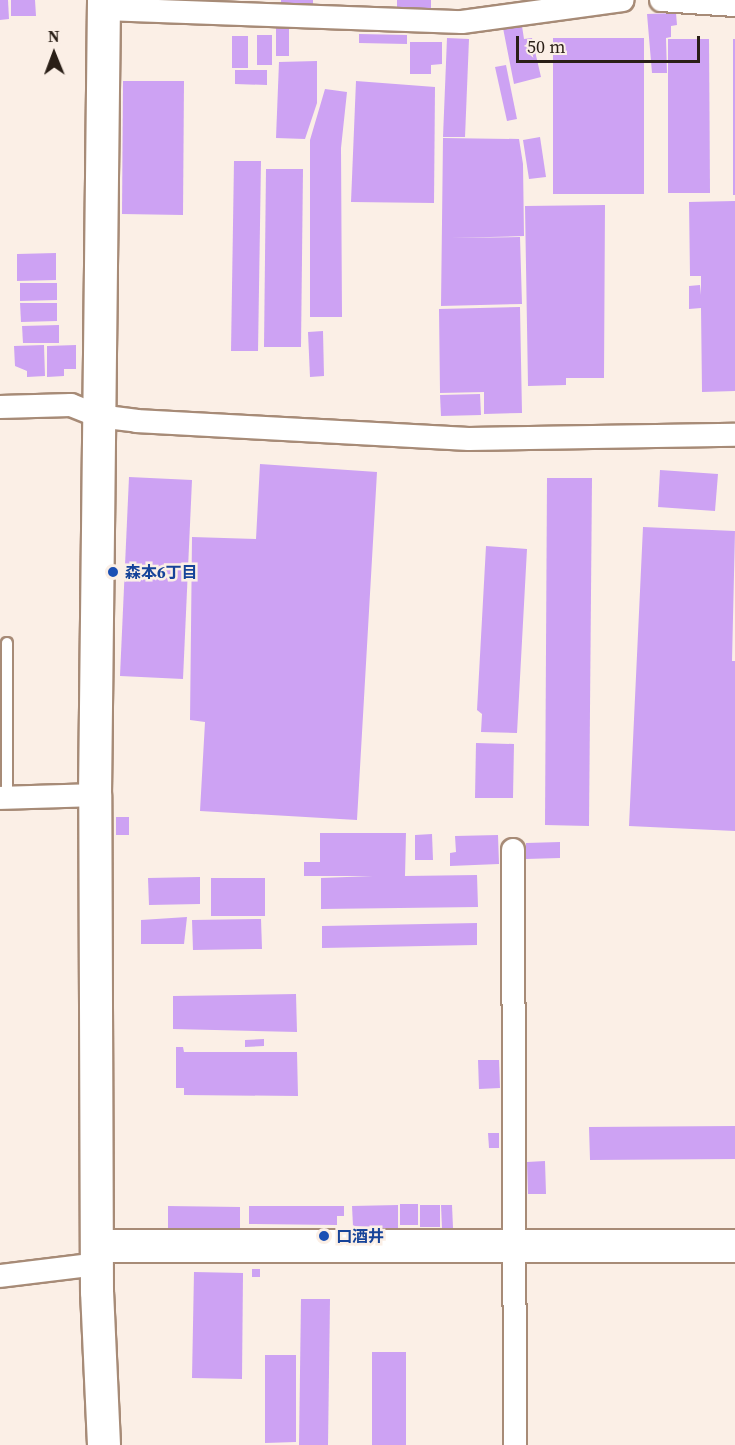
<!DOCTYPE html>
<meta charset="utf-8">
<style>
body{margin:0}
#map{position:relative;width:735px;height:1445px;overflow:hidden;background:#fbefe6;font-family:"Source Serif 4","Noto Sans JP",serif}
div>[style]{position:absolute}
[style*='--x']{left:calc(var(--x)*1px);top:calc(var(--y)*1px);width:calc(var(--w)*1px);rotate:calc(var(--a)*1deg)}
.building>*{inset:0;background:#cda2f3}
.roads{filter:drop-shadow(2px 0 #a78b77) drop-shadow(-2px 0 #a78b77) drop-shadow(0 2px #a78b77) drop-shadow(0 -2px #a78b77)}
.lane>*{height:10px;margin:-5px;padding:0 5px;transform-origin:5px;border-radius:5px;background:#fff}
.street>*{height:22px;margin:-11px;padding:0 11px;transform-origin:11px;border-radius:11px;background:#fff}
.secondary>*{height:32px;margin:-16px;padding:0 16px;transform-origin:16px;border-radius:16px;background:#fff}
.dots>*{width:16px;height:16px;translate:-50% -50%;box-sizing:border-box;border:3px solid #fbefe6;border-radius:50%}
span{translate:-50% -50%;white-space:nowrap;text-align:center;line-height:1.15;-webkit-text-stroke:5px #fbefe6;paint-order:stroke}
.transit-label{font-size:16px;color:#164399;font-weight:700}
.left{translate:0 -50%;text-align:left}
.north{position:absolute;left:24px;top:24px;width:60px;height:60px;-webkit-text-stroke:4px #fbefe6;paint-order:stroke;rotate:359deg;font-size:16px;font-weight:700;line-height:24px;text-align:center;color:#2a1f17}
.north::after{content:'';display:block;margin:auto;width:21px;height:27px;background:#2a1f17;clip-path:polygon(50% 0,100% 100%,50% 72%,0 100%)}
.scale{position:absolute;left:516px;top:36px;width:184px;height:27px;box-sizing:border-box;border:3px solid #2a1f17;border-top:0;padding-left:8px;font-size:18px;line-height:21px;white-space:nowrap;color:#2a1f17;-webkit-text-stroke:4px #fbefe6;paint-order:stroke}
</style>
<div id="map">
<div class="building">
<i style="clip-path:polygon(0 0,8px 0,9px 19px,0 20px)"></i>
<i style="clip-path:polygon(11px 0,35px 0,36px 16px,11px 16px)"></i>
<i style="clip-path:polygon(281px 0,313px 0,313px 5px,281px 5px)"></i>
<i style="clip-path:polygon(397px 0,431px 0,431px 10px,397px 9px)"></i>
<i style="clip-path:polygon(676px 13px,677px 25px,671px 26px,671px 37px,666px 38px,667px 73px,652px 73px,647px 14px)"></i>
<i style="clip-path:polygon(522px 26px,524px 39px,532px 38px,541px 77px,514px 84px,503px 28px)"></i>
<i style="clip-path:polygon(276px 28px,289px 28px,289px 56px,276px 56px)"></i>
<i style="clip-path:polygon(359px 34px,407px 35px,407px 44px,359px 43px)"></i>
<i style="clip-path:polygon(257px 35px,272px 35px,272px 65px,257px 65px)"></i>
<i style="clip-path:polygon(232px 36px,248px 36px,248px 68px,232px 68px)"></i>
<i style="clip-path:polygon(447px 38px,469px 39px,465px 137px,443px 137px)"></i>
<i style="clip-path:polygon(553px 38px,644px 38px,644px 194px,553px 194px)"></i>
<i style="clip-path:polygon(668px 39px,709px 39px,710px 193px,668px 193px)"></i>
<i style="clip-path:polygon(733px 39px,735px 39px,735px 195px,733px 195px)"></i>
<i style="clip-path:polygon(410px 42px,442px 42px,442px 64px,431px 65px,431px 74px,410px 74px)"></i>
<i style="clip-path:polygon(317px 61px,317px 103px,305px 139px,276px 138px,279px 62px)"></i>
<i style="clip-path:polygon(506px 65px,517px 119px,507px 121px,495px 67px)"></i>
<i style="clip-path:polygon(235px 70px,267px 70px,267px 85px,235px 84px)"></i>
<i style="clip-path:polygon(123px 81px,184px 81px,183px 215px,122px 214px)"></i>
<i style="clip-path:polygon(356px 81px,435px 87px,434px 203px,351px 202px)"></i>
<i style="clip-path:polygon(325px 89px,347px 92px,341px 148px,342px 317px,310px 317px,310px 140px)"></i>
<i style="clip-path:polygon(540px 137px,546px 177px,529px 179px,523px 140px)"></i>
<i style="clip-path:polygon(443px 138px,519px 139px,523px 164px,524px 236px,450px 238px,520px 237px,522px 304px,441px 306px)"></i>
<i style="clip-path:polygon(234px 161px,261px 161px,258px 351px,231px 351px)"></i>
<i style="clip-path:polygon(266px 169px,303px 169px,301px 347px,264px 347px)"></i>
<i style="clip-path:polygon(735px 201px,735px 391px,702px 392px,701px 308px,689px 309px,689px 286px,700px 285px,701px 295px,701px 276px,690px 276px,689px 202px)"></i>
<i style="clip-path:polygon(605px 205px,604px 378px,566px 378px,566px 385px,528px 386px,525px 206px)"></i>
<i style="clip-path:polygon(56px 253px,56px 280px,17px 281px,17px 254px)"></i>
<i style="clip-path:polygon(20px 283px,57px 283px,57px 300px,20px 301px)"></i>
<i style="clip-path:polygon(20px 303px,57px 303px,57px 321px,21px 322px)"></i>
<i style="clip-path:polygon(520px 307px,522px 413px,484px 414px,484px 392px,440px 393px,439px 309px)"></i>
<i style="clip-path:polygon(59px 325px,59px 343px,23px 343px,22px 326px)"></i>
<i style="clip-path:polygon(323px 331px,324px 376px,310px 377px,308px 332px)"></i>
<i style="clip-path:polygon(44px 345px,45px 376px,27px 377px,27px 371px,15px 366px,14px 346px)"></i>
<i style="clip-path:polygon(76px 345px,76px 369px,64px 369px,64px 376px,47px 377px,47px 346px)"></i>
<i style="clip-path:polygon(480px 394px,481px 415px,441px 416px,440px 395px)"></i>
<i style="clip-path:polygon(260px 464px,377px 472px,357px 820px,200px 811px,205px 722px,190px 720px,192px 537px,256px 539px)"></i>
<i style="clip-path:polygon(660px 470px,718px 474px,715px 511px,658px 507px)"></i>
<i style="clip-path:polygon(129px 477px,192px 480px,183px 679px,120px 676px)"></i>
<i style="clip-path:polygon(547px 478px,592px 478px,589px 826px,545px 825px)"></i>
<i style="clip-path:polygon(643px 527px,735px 531px,732px 661px,735px 661px,735px 831px,629px 826px)"></i>
<i style="clip-path:polygon(486px 546px,527px 549px,517px 733px,481px 732px,482px 714px,477px 710px)"></i>
<i style="clip-path:polygon(476px 743px,514px 744px,513px 798px,475px 798px)"></i>
<i style="clip-path:polygon(116px 817px,129px 817px,129px 835px,116px 835px)"></i>
<i style="clip-path:polygon(320px 833px,406px 833px,405px 876px,477px 875px,478px 907px,321px 909px,321px 878px,373px 876px,304px 876px,304px 862px,320px 862px)"></i>
<i style="clip-path:polygon(432px 834px,433px 860px,415px 860px,415px 835px)"></i>
<i style="clip-path:polygon(498px 835px,499px 864px,450px 866px,450px 853px,456px 852px,455px 836px)"></i>
<i style="clip-path:polygon(560px 842px,560px 858px,526px 859px,526px 843px)"></i>
<i style="clip-path:polygon(200px 877px,200px 904px,149px 905px,148px 878px)"></i>
<i style="clip-path:polygon(211px 878px,265px 878px,265px 916px,211px 916px)"></i>
<i style="clip-path:polygon(187px 917px,184px 944px,141px 944px,141px 920px)"></i>
<i style="clip-path:polygon(261px 919px,262px 949px,193px 950px,192px 920px)"></i>
<i style="clip-path:polygon(477px 923px,477px 945px,322px 948px,322px 926px)"></i>
<i style="clip-path:polygon(296px 994px,297px 1032px,173px 1029px,173px 996px)"></i>
<i style="clip-path:polygon(264px 1039px,264px 1046px,245px 1047px,245px 1040px)"></i>
<i style="clip-path:polygon(176px 1047px,183px 1047px,184px 1052px,297px 1052px,298px 1096px,184px 1095px,184px 1088px,176px 1088px)"></i>
<i style="clip-path:polygon(478px 1060px,499px 1060px,500px 1088px,479px 1089px)"></i>
<i style="clip-path:polygon(735px 1126px,735px 1159px,590px 1160px,589px 1127px)"></i>
<i style="clip-path:polygon(488px 1133px,499px 1133px,499px 1148px,489px 1148px)"></i>
<i style="clip-path:polygon(545px 1161px,546px 1194px,528px 1194px,527px 1162px)"></i>
<i style="clip-path:polygon(400px 1204px,418px 1204px,418px 1225px,400px 1225px)"></i>
<i style="clip-path:polygon(398px 1205px,398px 1229px,353px 1226px,352px 1206px)"></i>
<i style="clip-path:polygon(420px 1205px,440px 1205px,440px 1227px,420px 1227px)"></i>
<i style="clip-path:polygon(441px 1205px,452px 1205px,453px 1228px,442px 1228px)"></i>
<i style="clip-path:polygon(168px 1206px,240px 1207px,240px 1229px,168px 1228px)"></i>
<i style="clip-path:polygon(249px 1206px,344px 1206px,344px 1216px,337px 1216px,337px 1225px,249px 1224px)"></i>
<i style="clip-path:polygon(252px 1269px,260px 1269px,260px 1277px,252px 1277px)"></i>
<i style="clip-path:polygon(194px 1272px,243px 1273px,242px 1379px,192px 1378px)"></i>
<i style="clip-path:polygon(301px 1299px,330px 1299px,328px 1445px,299px 1445px)"></i>
<i style="clip-path:polygon(372px 1352px,406px 1352px,406px 1445px,372px 1445px)"></i>
<i style="clip-path:polygon(265px 1355px,296px 1355px,296px 1442px,265px 1443px)"></i>
</div>
<div class="roads">
<div class="lane">
<i style="--x:7;--y:798;--w:155;--a:-90"></i>
</div>
<div class="street">
<i style="--x:661;--y:0;--w:74;--a:3.9"></i>
<i style="--x:104;--y:9;--w:358;--a:2.1"></i>
<i style="--x:462;--y:22;--w:162;--a:-7.8"></i>
<i style="--x:0;--y:407;--w:71;--a:-1.6"></i>
<i style="--x:71;--y:405;--w:29;--a:22"></i>
<i style="--x:98;--y:416;--w:38;--a:7"></i>
<i style="--x:136;--y:421;--w:333;--a:3.1"></i>
<i style="--x:469;--y:439;--w:266;--a:-0.9"></i>
<i style="--x:0;--y:798;--w:95;--a:-1.8"></i>
<i style="--x:513;--y:850;--w:595;--a:89.81"></i>
<i style="--x:0;--y:1276;--w:99;--a:-7"></i>
</div>
<div class="secondary">
<i style="--x:99;--y:1246;--w:636;--a:0"></i>
<i style="--x:104;--y:1445;--w:153;--a:-92.6"></i>
<i style="--x:97;--y:1292;--w:497;--a:-90.2"></i>
<i style="--x:95;--y:795;--w:795;--a:-89.35"></i>
</div>
</div>
<div class="dots">
<i style="left:113px;top:572px;background:#1a4fb4"></i>
<i style="left:324px;top:1236px;background:#1a4fb4"></i>
</div>
<div class="transit-label">
<span class="left" style="left:125px;top:572px">森本6丁目</span>
<span class="left" style="left:336px;top:1236px">口酒井</span>
</div>
<div class="north">N</div>
<div class="scale">50 m</div>
</div>
